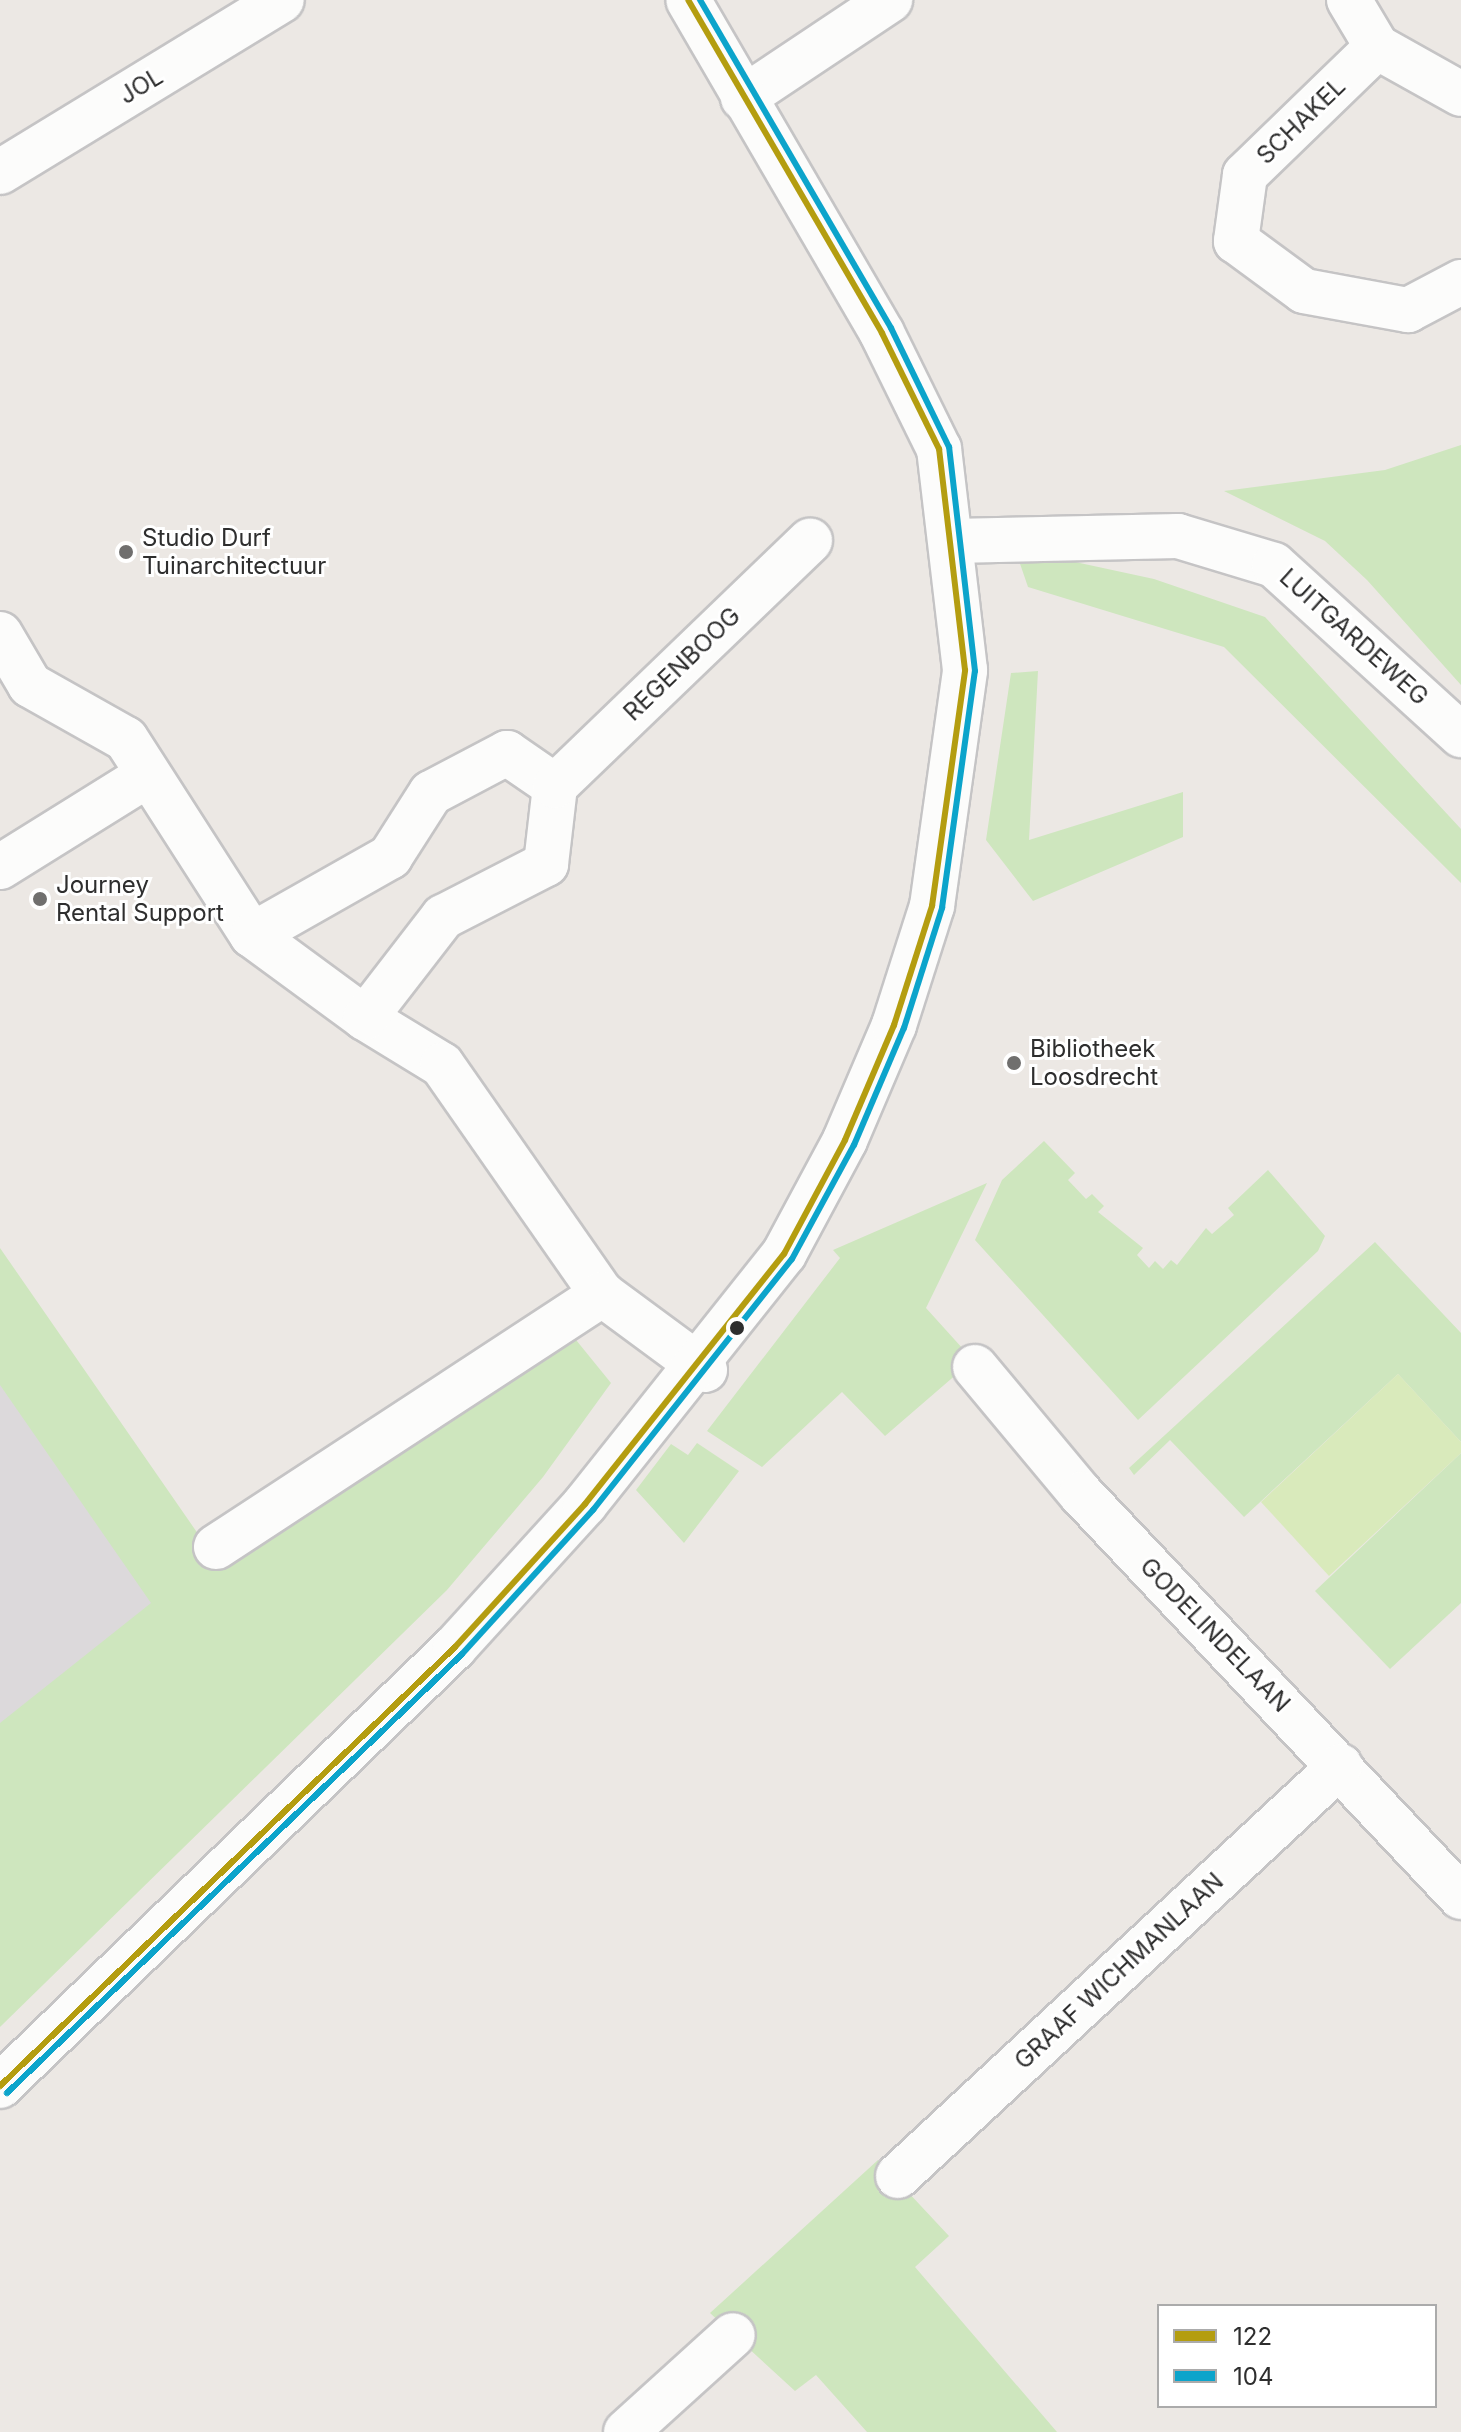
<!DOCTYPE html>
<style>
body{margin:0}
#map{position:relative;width:1461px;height:2432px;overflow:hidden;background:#ece8e4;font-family:Inter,sans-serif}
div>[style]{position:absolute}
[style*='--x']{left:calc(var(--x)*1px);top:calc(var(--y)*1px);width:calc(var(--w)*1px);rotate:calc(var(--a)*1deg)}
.industrial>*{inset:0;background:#dcd9db}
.green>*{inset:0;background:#cee6be}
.pitch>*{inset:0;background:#d9eabb}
.roads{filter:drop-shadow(2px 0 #c5c4c5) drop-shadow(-2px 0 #c5c4c5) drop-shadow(0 2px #c5c4c5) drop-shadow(0 -2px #c5c4c5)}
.minor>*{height:44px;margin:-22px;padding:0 22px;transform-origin:22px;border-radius:22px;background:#fcfcfb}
.bus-1>*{height:6px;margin:-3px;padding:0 3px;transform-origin:3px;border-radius:3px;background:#b49d10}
.bus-2>*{height:6px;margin:-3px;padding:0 3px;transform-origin:3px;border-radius:3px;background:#0ca4cb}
.dots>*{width:22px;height:22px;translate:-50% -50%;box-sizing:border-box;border:4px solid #fff;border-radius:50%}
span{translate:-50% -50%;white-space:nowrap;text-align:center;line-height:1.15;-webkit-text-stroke:6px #fff;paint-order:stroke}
.street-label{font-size:24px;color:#2e2e2e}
.poi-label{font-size:24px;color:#2e2e2e}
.left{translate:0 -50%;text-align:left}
.legend{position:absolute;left:1157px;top:2304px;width:280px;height:104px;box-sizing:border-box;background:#fff;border:2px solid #ababab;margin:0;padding:10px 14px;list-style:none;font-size:24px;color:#2e2e2e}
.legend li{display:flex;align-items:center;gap:16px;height:40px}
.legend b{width:40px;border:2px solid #ababab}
</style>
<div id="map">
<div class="industrial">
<i style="clip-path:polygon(0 1371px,169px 1620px,0 1788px)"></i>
</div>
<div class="green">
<i style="clip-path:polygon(1461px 445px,1461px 685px,1367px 580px,1325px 541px,1224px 491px,1385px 470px)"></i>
<i style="clip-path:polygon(1015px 549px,1154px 579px,1265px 617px,1461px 829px,1461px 883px,1224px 647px,1028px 587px)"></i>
<i style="clip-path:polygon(1038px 671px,1029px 840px,1183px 792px,1183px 837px,1033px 901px,986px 840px,1011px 673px)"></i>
<i style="clip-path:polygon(1044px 1141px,1075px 1173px,1068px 1180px,1086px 1199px,1092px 1194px,1104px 1206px,1098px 1212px,1143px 1248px,1137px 1255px,1149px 1268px,1155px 1261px,1163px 1269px,1171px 1260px,1177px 1265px,1206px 1228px,1212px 1234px,1234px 1215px,1228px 1208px,1268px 1170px,1325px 1236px,1318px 1251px,1138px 1420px,975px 1240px,1002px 1180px)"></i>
<i style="clip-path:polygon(987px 1183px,926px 1308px,973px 1360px,885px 1436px,842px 1392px,762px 1467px,707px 1431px,840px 1258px,833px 1250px)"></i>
<i style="clip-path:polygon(1375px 1242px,1461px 1333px,1461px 1442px,1398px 1374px,1244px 1517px,1170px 1440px,1134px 1475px,1129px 1468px)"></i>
<i style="clip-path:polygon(0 1248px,221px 1567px,572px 1335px,611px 1383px,543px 1477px,447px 1590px,0 2027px,0 1723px,151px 1603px,0 1385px)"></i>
<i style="clip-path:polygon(697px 1443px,739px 1471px,684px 1543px,636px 1490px,671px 1444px,688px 1455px)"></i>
<i style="clip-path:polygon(1461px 1453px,1461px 1603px,1390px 1669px,1315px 1591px)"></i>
<i style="clip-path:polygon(878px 2160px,949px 2236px,915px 2267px,1057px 2432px,867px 2432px,816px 2375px,795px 2391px,710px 2313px)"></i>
</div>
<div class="pitch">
<i style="clip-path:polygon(1398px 1374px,1461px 1442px,1461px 1453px,1329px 1576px,1261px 1502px)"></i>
</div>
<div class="roads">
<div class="minor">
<i style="--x:1349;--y:0;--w:55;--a:59.2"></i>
<i style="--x:1377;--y:47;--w:96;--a:29.2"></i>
<i style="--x:1377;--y:47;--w:184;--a:135.9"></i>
<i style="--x:1245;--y:175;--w:67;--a:97.8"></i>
<i style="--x:1236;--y:241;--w:84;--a:36.3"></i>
<i style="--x:1304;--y:291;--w:106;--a:10.4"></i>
<i style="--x:1408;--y:310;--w:60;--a:-27.8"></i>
<i style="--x:743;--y:98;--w:177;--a:-33.7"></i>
<i style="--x:0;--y:172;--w:330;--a:-31.4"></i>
<i style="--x:953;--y:541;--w:225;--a:-1.3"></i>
<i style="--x:1178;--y:536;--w:100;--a:16.8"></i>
<i style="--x:1274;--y:565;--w:253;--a:42.3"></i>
<i style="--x:0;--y:634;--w:59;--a:59.5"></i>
<i style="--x:30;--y:685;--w:110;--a:29.4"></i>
<i style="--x:126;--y:739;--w:233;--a:57.3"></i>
<i style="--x:252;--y:935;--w:140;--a:36.3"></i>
<i style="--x:365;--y:1018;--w:90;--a:31.4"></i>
<i style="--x:442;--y:1065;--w:279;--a:55.1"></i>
<i style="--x:602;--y:1294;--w:128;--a:36.4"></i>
<i style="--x:0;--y:867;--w:174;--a:-31.9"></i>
<i style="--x:252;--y:935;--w:159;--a:-29.5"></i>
<i style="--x:390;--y:857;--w:76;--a:-57.4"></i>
<i style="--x:431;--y:793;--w:86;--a:-27.8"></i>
<i style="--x:507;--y:753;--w:58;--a:34.5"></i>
<i style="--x:365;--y:1018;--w:128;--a:-52.3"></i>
<i style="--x:443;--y:917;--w:116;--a:-27.2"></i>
<i style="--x:546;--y:864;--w:79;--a:-83.4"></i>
<i style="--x:555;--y:786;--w:354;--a:-43.9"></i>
<i style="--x:975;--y:1367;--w:165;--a:50.2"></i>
<i style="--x:1081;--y:1494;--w:554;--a:46.68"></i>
<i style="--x:216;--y:1547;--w:462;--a:-33.2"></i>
<i style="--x:0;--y:2086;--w:632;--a:-43.97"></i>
<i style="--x:455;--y:1647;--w:193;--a:-47.7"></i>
<i style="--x:585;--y:1504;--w:320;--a:-51.5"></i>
<i style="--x:784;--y:1254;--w:129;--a:-61.8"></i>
<i style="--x:845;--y:1140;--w:125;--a:-66.9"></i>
<i style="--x:894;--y:1025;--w:125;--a:-72.3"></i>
<i style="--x:932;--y:906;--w:238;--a:-82"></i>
<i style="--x:965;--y:670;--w:223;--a:-96.7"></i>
<i style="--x:939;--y:449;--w:129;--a:-116.2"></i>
<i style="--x:882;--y:333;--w:385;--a:-120.2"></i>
<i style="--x:898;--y:2176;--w:603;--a:-42.85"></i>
<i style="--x:626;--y:2432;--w:144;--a:-42.2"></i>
</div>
</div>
<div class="bus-1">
<i style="--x:0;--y:2086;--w:632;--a:-43.97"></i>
<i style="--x:455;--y:1647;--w:193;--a:-47.7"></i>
<i style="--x:585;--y:1504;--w:320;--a:-51.5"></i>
<i style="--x:784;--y:1254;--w:129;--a:-61.8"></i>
<i style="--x:845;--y:1140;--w:125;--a:-66.9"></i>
<i style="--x:894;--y:1025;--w:125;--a:-72.3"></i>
<i style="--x:932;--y:906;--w:238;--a:-82"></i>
<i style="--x:965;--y:670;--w:223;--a:-96.7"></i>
<i style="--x:939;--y:449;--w:129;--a:-116.2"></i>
<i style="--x:882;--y:333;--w:385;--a:-120.2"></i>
</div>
<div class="bus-2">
<i style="--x:7;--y:2093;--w:632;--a:-43.97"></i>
<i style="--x:462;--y:1654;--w:195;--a:-47.7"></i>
<i style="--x:593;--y:1510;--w:320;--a:-51.6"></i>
<i style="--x:792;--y:1259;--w:130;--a:-61.5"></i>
<i style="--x:854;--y:1145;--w:127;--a:-66.9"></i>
<i style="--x:904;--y:1028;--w:126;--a:-72.4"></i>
<i style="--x:942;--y:908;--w:239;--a:-82.1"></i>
<i style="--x:975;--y:671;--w:226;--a:-96.6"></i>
<i style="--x:949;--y:447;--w:132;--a:-116"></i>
<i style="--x:891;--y:328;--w:380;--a:-120.2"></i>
</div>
<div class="dots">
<i style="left:126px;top:552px;background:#706f6e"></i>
<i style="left:40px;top:899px;background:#706f6e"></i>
<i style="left:1014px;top:1063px;background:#706f6e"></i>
<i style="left:737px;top:1328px;background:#2e2e2e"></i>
</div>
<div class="street-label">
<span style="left:141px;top:86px;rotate:-31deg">JOL</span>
<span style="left:1301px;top:121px;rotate:-44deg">SCHAKEL</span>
<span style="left:1354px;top:637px;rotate:42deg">LUITGARDEWEG</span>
<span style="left:682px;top:664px;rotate:-44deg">REGENBOOG</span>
<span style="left:1215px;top:1635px;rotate:46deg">GODELINDELAAN</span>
<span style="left:1119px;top:1971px;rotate:-43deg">GRAAF WICHMANLAAN</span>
</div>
<div class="poi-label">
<span class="left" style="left:142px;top:552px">Studio Durf<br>Tuinarchitectuur</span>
<span class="left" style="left:56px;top:899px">Journey<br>Rental Support</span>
<span class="left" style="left:1030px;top:1063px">Bibliotheek<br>Loosdrecht</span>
</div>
<ul class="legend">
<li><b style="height:10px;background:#b49d10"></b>122</li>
<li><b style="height:10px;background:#0ca4cb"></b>104</li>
</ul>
</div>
